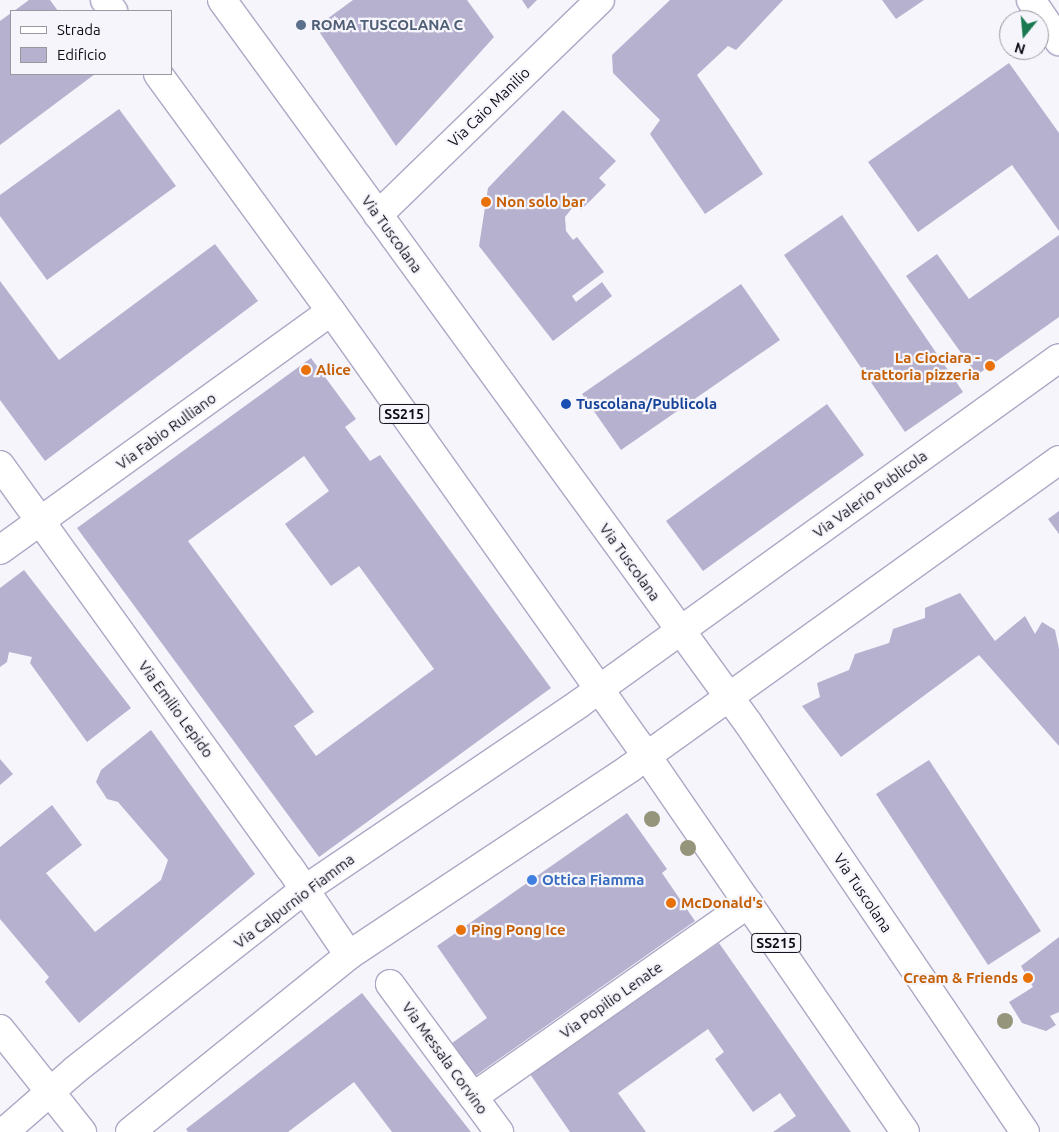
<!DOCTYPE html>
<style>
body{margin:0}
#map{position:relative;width:1059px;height:1132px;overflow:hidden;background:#f6f5fc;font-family:Ubuntu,sans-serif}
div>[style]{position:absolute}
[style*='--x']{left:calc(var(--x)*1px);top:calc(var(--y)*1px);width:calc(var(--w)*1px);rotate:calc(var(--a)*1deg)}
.building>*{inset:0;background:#b6b1cf}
.roads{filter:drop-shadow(1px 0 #ada8c5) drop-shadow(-1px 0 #ada8c5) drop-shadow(0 1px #ada8c5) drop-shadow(0 -1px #ada8c5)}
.minor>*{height:28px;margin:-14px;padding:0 14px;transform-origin:14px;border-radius:14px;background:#fff}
.primary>*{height:28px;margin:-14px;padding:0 14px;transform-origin:14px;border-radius:14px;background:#fff}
.trees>*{width:16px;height:16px;margin:-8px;border-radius:50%;background:#95957b}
.dots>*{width:14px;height:14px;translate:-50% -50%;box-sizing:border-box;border:2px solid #f6f5fc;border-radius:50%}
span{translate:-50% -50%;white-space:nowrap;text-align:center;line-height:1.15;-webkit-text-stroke:4.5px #f6f5fc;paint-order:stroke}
.shield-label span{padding:1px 4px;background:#f6f5fc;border:1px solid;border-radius:4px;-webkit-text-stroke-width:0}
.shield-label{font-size:14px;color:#0e0c16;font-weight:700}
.service-label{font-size:15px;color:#4e5e75;font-weight:700}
.left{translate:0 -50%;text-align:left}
.street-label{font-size:15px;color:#0e0c16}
.food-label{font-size:15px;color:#c56008;font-weight:700}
.right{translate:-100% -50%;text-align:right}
.transit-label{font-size:15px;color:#164399;font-weight:700}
.shop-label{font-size:15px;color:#366cbe;font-weight:700}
.legend{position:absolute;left:10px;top:10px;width:162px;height:65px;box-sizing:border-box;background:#f6f5fc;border:1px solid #9998a0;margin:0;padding:6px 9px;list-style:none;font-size:15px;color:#0e0c16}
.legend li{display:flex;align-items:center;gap:10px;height:25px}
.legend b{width:25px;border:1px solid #9998a0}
.north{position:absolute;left:999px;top:10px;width:50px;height:50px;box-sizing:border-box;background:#f6f5fc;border:1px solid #9998a0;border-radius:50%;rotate:197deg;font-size:14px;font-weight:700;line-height:20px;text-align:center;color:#0e0c16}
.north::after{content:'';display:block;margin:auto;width:18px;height:22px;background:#197a52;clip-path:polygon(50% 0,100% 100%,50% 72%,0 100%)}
</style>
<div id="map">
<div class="building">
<i style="clip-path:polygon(29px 0,50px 0,58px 11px,14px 11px)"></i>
<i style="clip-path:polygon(353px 0,467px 0,494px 37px,396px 146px,316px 27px)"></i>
<i style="clip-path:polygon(522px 0,537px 0,528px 9px)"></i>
<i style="clip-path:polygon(670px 0,783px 0,736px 50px,728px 46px,697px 75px,763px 174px,705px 214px,650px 134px,660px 120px,613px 73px,612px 55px)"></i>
<i style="clip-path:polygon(882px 0,924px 0,896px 19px)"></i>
<i style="clip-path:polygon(11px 13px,11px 74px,95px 74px,0 145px,0 21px)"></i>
<i style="clip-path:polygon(1009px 63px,1059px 133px,1059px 231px,1012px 165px,918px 232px,868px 162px)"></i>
<i style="clip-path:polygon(119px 109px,176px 186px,47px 280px,0 216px,0 195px)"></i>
<i style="clip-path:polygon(563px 110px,616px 161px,599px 178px,606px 185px,581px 210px,577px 202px,565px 217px,566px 231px,573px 240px,577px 237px,604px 272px,572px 296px,576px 302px,602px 282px,612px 296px,553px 341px,479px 246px,488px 188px)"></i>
<i style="clip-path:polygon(842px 215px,963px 392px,905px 432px,784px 255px)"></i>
<i style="clip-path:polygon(1059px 235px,1059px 317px,977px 375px,906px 276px,937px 254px,969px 299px)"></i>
<i style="clip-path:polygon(215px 244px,258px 301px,45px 461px,0 400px,0 281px,59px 360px)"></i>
<i style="clip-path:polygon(741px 284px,780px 340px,621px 450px,582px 394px)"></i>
<i style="clip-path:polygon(evenodd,311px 358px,356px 419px,345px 427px,370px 461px,380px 455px,551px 688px,319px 857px,77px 528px,311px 358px,304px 456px,329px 491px,285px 524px,331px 586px,359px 566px,434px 669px,316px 756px,294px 726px,314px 712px,188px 541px,304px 456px)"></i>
<i style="clip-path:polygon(827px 404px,864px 455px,703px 571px,666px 521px)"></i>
<i style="clip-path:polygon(1059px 511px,1059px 534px,1048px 519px)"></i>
<i style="clip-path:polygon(24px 570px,131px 708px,87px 742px,30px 663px,32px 657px,9px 652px,7px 662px,0 667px,0 588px)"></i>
<i style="clip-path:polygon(960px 593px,995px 641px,1025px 616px,1035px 634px,1042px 622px,1055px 630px,1059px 649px,1059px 746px,979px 655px,841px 757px,802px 706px,820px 697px,817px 683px,849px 670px,855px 654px,889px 643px,893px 629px,925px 618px,925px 608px)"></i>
<i style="clip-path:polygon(151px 730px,255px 874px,79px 1023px,45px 982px,49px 977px,0 919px,0 847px,52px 805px,82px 845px,46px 873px,95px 932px,161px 880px,168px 860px,118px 802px,107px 799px,96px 782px,101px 770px)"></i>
<i style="clip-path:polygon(0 759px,13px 774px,0 785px)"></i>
<i style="clip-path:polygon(929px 760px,1041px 931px,988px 965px,876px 794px)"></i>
<i style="clip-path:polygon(627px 813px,667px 869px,662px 873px,695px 921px,475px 1076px,452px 1043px,487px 1018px,437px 946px)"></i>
<i style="clip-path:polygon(1059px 937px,1059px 1012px,1050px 1016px,1056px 1025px,1046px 1031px,1022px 1023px,1009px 1002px,1033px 987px,1021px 966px)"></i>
<i style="clip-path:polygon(719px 943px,851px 1132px,773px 1132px,796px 1116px,780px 1093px,753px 1112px,715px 1059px,724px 1052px,708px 1029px,618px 1093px,646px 1132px,570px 1132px,530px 1074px)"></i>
<i style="clip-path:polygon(362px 993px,471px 1132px,392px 1132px,354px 1082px,288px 1132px,188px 1132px,186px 1129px)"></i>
</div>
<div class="roads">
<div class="minor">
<i style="--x:1031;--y:0;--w:50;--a:55.7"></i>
<i style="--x:378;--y:215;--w:309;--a:-44.1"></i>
<i style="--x:0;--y:465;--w:496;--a:54.3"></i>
<i style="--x:290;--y:868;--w:105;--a:55.9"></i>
<i style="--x:0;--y:550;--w:408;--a:-35.8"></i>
<i style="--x:390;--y:984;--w:184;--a:53.6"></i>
<i style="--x:0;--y:1029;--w:132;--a:51.5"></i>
<i style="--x:473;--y:1097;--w:337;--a:-35.1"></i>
<i style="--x:4;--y:1132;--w:94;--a:-41.1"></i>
<i style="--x:75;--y:1070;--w:291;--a:-38.2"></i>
<i style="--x:304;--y:890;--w:333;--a:-34.1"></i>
<i style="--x:580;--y:703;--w:590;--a:-35.76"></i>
<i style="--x:130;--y:1132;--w:282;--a:-38.9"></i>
<i style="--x:349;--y:955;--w:338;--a:-33.6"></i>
<i style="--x:630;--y:768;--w:528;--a:-35.68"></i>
</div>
<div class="primary">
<i style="--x:105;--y:0;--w:14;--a:54"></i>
<i style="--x:222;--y:0;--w:894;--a:53.96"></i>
<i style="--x:748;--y:723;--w:494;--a:55.9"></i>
<i style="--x:158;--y:74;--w:293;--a:53.9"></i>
<i style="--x:331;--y:311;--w:544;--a:54.65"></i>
<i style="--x:646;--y:755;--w:457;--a:55.5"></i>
</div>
</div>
<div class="trees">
<i style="left:652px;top:819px"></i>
<i style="left:688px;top:848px"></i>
<i style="left:1005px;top:1021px"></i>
</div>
<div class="dots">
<i style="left:301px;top:25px;background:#5c6f8a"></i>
<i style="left:486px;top:202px;background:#e8710a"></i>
<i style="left:990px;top:366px;background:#e8710a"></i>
<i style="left:306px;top:370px;background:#e8710a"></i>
<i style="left:566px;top:404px;background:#1a4fb4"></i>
<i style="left:532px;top:880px;background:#3f7fe0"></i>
<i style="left:671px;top:903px;background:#e8710a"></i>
<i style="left:461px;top:930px;background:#e8710a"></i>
<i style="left:1028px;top:978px;background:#e8710a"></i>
</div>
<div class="shield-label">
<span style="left:404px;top:414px">SS215</span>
<span style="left:776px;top:943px">SS215</span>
</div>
<div class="service-label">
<span class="left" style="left:311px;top:25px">ROMA TUSCOLANA C</span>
</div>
<div class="street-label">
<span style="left:489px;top:107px;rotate:-44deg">Via Caio Manilio</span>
<span style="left:392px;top:234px;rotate:54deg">Via Tuscolana</span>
<span style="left:166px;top:431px;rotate:-36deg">Via Fabio Rulliano</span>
<span style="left:870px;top:494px;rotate:-36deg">Via Valerio Publicola</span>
<span style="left:630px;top:562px;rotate:54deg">Via Tuscolana</span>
<span style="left:176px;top:709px;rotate:54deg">Via Emilio Lepido</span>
<span style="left:863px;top:893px;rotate:56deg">Via Tuscolana</span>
<span style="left:294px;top:901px;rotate:-37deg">Via Calpurnio Fiamma</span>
<span style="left:611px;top:1000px;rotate:-35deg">Via Popilio Lenate</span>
<span style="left:445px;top:1058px;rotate:54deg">Via Messala Corvino</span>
</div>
<div class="food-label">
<span class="left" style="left:496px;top:202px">Non solo bar</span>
<span class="right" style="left:980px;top:366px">La Ciociara -<br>trattoria pizzeria</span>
<span class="left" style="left:316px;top:370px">Alice</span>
<span class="left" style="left:681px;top:903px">McDonald's</span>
<span class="left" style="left:471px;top:930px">Ping Pong Ice</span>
<span class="right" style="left:1018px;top:978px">Cream &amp; Friends</span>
</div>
<div class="transit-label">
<span class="left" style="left:576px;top:404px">Tuscolana/Publicola</span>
</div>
<div class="shop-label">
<span class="left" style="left:542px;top:880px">Ottica Fiamma</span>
</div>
<ul class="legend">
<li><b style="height:6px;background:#fff"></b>Strada</li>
<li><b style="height:14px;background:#b6b1cf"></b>Edificio</li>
</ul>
<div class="north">N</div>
</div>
